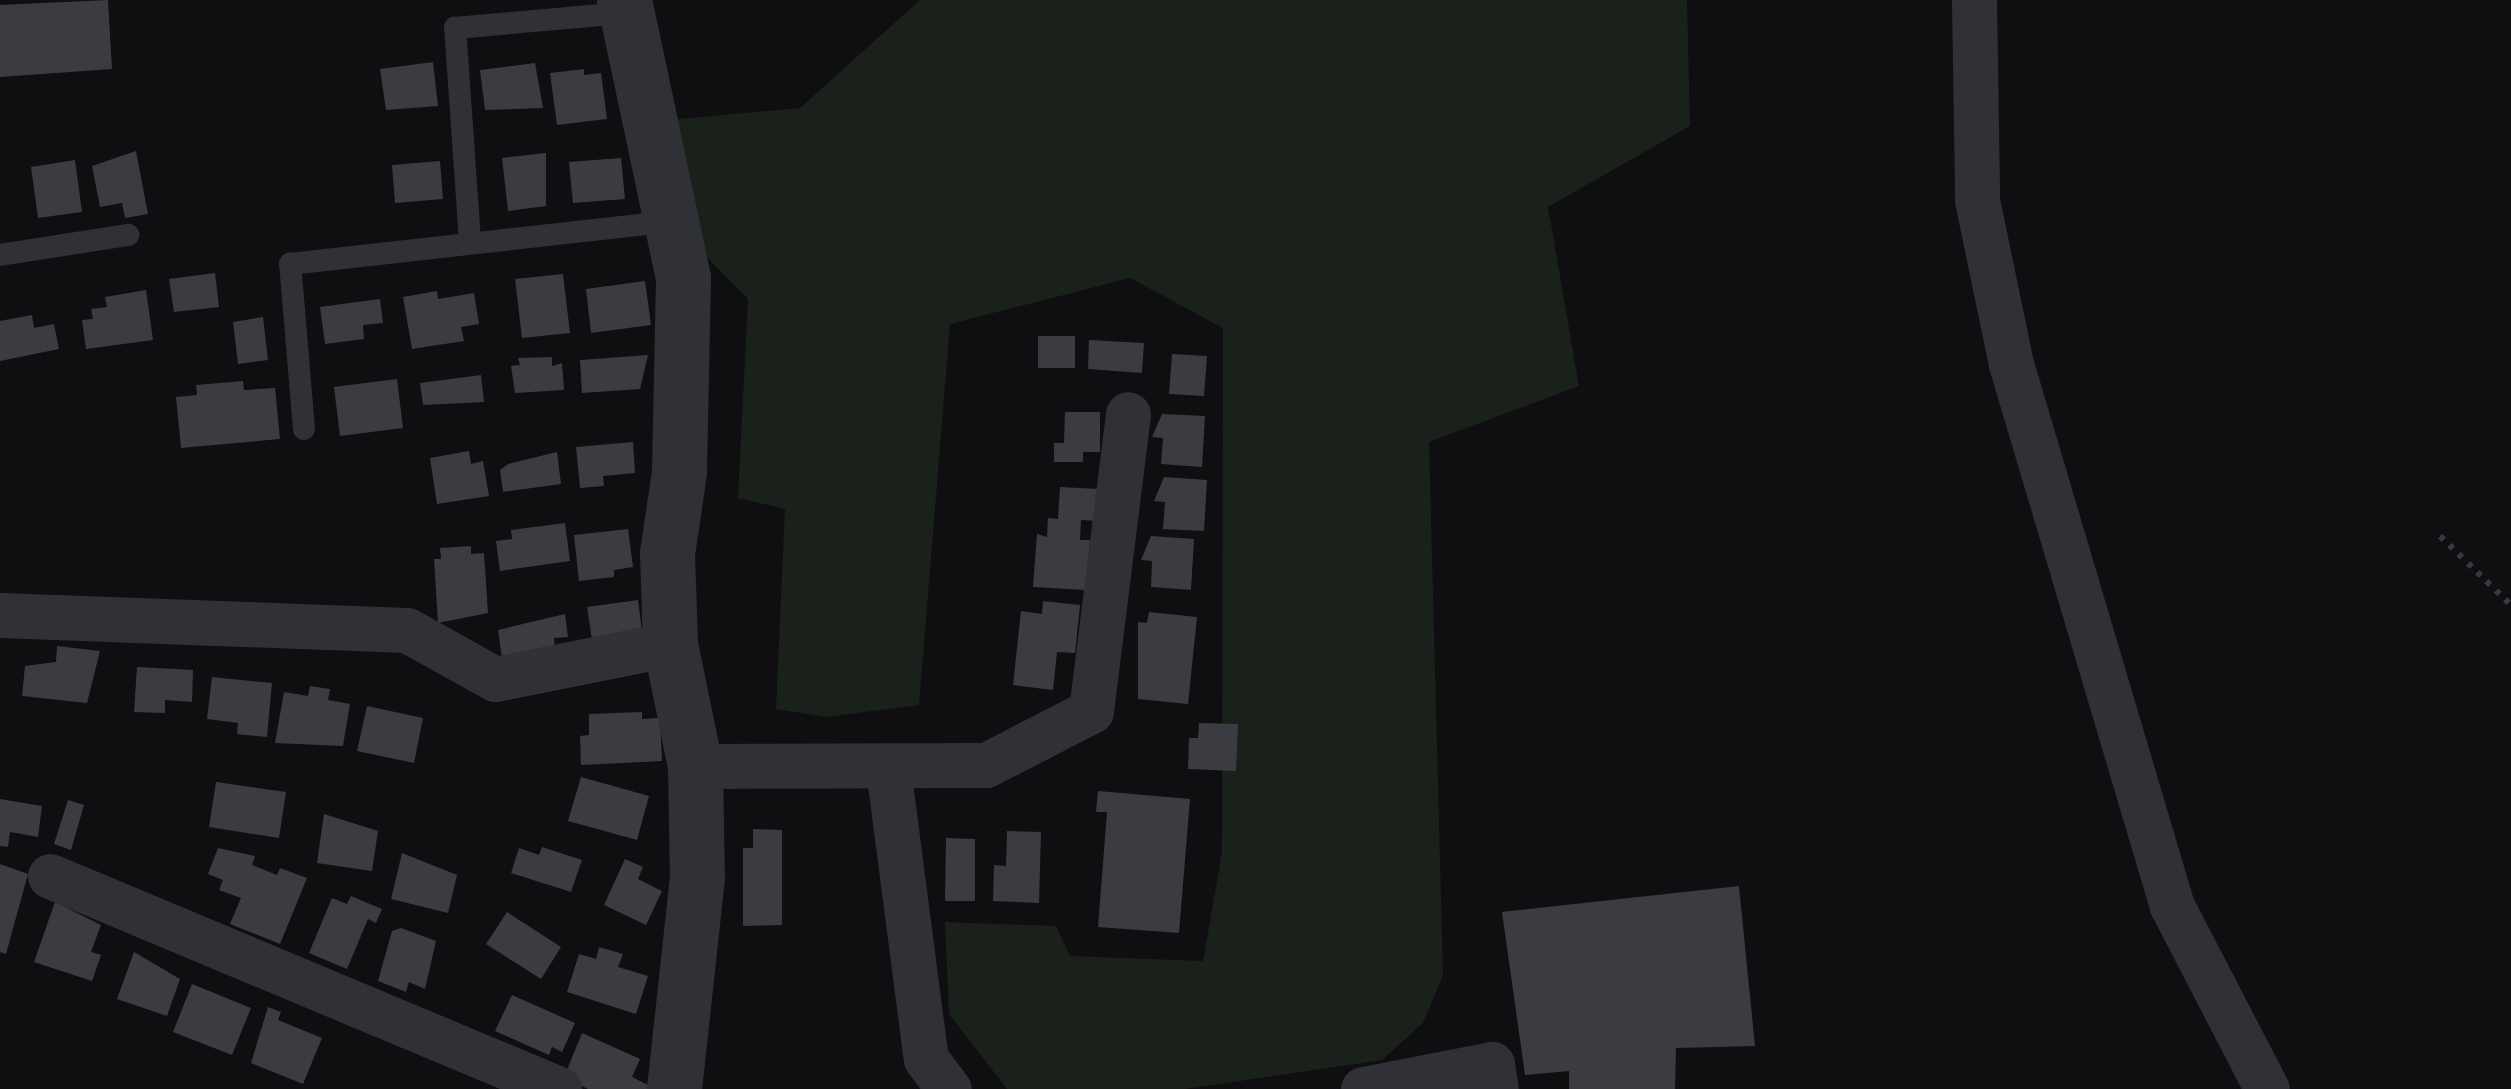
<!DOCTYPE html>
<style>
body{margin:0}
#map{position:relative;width:2511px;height:1089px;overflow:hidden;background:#0f0f11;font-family:Lato,sans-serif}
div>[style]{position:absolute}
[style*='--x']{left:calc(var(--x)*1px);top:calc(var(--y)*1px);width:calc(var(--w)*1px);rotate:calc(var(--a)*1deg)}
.green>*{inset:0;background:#1a211a}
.building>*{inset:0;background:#3b3c41}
.path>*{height:6px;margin-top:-3px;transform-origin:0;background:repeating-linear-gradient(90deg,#36393d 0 5px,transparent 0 13px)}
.service>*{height:22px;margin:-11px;padding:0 11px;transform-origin:11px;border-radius:11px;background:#303136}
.minor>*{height:45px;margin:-22.5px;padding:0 22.5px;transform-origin:22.5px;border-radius:22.5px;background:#303136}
.tertiary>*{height:55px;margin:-27.5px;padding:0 27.5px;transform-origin:27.5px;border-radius:27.5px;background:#303136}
span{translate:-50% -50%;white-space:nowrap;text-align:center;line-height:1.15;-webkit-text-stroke:8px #0b0b0c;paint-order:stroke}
</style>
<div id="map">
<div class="green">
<i style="clip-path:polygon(920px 0,1687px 0,1690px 126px,1548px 207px,1579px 386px,1429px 442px,1443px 975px,1423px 1023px,1382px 1060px,1185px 1089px,1007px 1089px,949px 1014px,945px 922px,1056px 926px,1070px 956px,1203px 961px,1222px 853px,1223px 328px,1130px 278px,950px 324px,919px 705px,826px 717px,776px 709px,785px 509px,738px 498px,748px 299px,696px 246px,668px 120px,800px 108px)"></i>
</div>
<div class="building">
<i style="clip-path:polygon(108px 0,112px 69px,0 77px,0 5px)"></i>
<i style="clip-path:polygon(433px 62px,438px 106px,386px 110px,380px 69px)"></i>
<i style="clip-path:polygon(535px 63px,543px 108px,485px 110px,480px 70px)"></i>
<i style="clip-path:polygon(584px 69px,584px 75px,601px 73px,607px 119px,557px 125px,550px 73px)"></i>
<i style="clip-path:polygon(136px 151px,148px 214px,125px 218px,122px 203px,100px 207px,92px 166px)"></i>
<i style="clip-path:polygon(546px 153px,546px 206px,508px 211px,502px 158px)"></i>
<i style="clip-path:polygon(621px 158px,625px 199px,573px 203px,569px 162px)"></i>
<i style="clip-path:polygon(75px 160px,82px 212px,38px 218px,31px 167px)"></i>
<i style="clip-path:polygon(440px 161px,443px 199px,395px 203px,392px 165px)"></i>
<i style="clip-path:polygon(215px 273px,219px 307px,174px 312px,169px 279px)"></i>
<i style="clip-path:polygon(563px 274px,570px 333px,522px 338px,515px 279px)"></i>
<i style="clip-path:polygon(645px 281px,651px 325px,591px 333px,586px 289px)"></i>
<i style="clip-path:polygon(146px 290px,153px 340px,86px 349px,82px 320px,93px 319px,91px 309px,107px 307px,105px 297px)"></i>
<i style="clip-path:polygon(437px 291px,438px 299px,474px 293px,479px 324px,461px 327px,464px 341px,412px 349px,403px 297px)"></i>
<i style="clip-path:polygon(380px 299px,383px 323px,363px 325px,364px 339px,325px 344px,320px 307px)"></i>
<i style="clip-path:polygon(32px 315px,34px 328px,54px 324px,59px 349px,0 361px,0 321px)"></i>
<i style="clip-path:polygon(263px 317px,268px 360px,238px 364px,233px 322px)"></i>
<i style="clip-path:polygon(1038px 336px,1075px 336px,1075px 368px,1038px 368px)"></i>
<i style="clip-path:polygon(1089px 340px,1144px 343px,1142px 373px,1088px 369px)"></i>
<i style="clip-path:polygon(1172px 354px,1207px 356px,1204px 396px,1169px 394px)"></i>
<i style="clip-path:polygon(648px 355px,640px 389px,582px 393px,580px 360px)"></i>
<i style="clip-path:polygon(552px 357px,552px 366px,562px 363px,564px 390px,515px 393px,511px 366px,520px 365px,518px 358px)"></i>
<i style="clip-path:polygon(481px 375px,484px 402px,423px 405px,420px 383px)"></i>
<i style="clip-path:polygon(397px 379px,403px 428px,340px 436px,334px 387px)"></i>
<i style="clip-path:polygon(243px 381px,244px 390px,275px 388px,280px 439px,181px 448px,176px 397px,197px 395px,196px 385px)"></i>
<i style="clip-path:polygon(1065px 412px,1100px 412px,1100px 452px,1083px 452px,1083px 462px,1054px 462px,1054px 443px,1064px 443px)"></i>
<i style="clip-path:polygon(1162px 414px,1205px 416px,1202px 467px,1161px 464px,1163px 438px,1152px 437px)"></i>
<i style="clip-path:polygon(633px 442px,635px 473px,603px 476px,604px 486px,580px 488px,576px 447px)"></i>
<i style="clip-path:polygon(469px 451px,471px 464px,483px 461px,489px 496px,437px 504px,430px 458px)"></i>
<i style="clip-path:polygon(557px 452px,561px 484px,503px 492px,500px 470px,508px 464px)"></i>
<i style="clip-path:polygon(1164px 477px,1207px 480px,1204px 531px,1163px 529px,1165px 502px,1154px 501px)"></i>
<i style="clip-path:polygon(1060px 487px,1099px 489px,1096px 521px,1081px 520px,1080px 540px,1090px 540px,1086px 590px,1033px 587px,1037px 534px,1047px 537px,1048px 518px,1058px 519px)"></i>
<i style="clip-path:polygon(565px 523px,570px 561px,500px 571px,496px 541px,512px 539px,511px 530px)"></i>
<i style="clip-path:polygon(628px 529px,633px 567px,614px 570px,614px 577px,579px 581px,574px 535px)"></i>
<i style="clip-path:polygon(1151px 536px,1194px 539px,1191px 590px,1151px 587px,1152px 561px,1141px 560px)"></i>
<i style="clip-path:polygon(471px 546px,471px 554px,484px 553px,488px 613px,438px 623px,434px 559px,441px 559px,440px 548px)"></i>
<i style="clip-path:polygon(638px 600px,643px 639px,593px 646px,587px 607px)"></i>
<i style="clip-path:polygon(1043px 601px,1080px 605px,1075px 653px,1057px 652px,1053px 690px,1013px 685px,1021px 611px,1042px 614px)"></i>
<i style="clip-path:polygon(1149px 612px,1197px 617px,1188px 704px,1138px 699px,1138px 622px,1147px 623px)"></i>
<i style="clip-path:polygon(565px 614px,568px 637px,554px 638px,555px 652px,502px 659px,498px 630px)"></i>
<i style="clip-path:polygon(57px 646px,100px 651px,87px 703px,22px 696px,25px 666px,56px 662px)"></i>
<i style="clip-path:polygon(137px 667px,193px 670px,192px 702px,165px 700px,165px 713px,134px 712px)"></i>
<i style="clip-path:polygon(212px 677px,272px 683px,267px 737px,237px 734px,238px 723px,207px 719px)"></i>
<i style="clip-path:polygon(310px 686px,330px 689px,328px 700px,350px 704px,343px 746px,275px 743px,284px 692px,308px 696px)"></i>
<i style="clip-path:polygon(367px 706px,423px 718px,414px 763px,357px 751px)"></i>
<i style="clip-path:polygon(642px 712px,642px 719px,660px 718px,662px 761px,581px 765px,580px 736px,589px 735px,589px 714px)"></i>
<i style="clip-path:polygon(1199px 723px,1238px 724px,1236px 771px,1188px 769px,1189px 738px,1198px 738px)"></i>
<i style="clip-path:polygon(581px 777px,649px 796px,637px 840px,568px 821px)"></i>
<i style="clip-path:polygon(216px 782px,286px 792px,279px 838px,209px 827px)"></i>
<i style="clip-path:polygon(1098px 791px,1190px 799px,1179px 933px,1098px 927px,1107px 812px,1096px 812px)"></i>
<i style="clip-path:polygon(0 799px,42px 806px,38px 837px,10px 832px,8px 847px,0 846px)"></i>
<i style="clip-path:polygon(68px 800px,84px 805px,71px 850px,54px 844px)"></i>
<i style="clip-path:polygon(324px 814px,378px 831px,372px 871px,317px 863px)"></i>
<i style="clip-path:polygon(753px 829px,782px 830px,782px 925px,743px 926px,743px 848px,753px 848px)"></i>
<i style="clip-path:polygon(1007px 831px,1041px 832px,1039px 903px,993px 901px,994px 865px,1006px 866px)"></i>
<i style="clip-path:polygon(946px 838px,975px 839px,975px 901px,945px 901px)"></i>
<i style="clip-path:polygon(542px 847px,582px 860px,571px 892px,511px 873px,519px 848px,539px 855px)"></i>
<i style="clip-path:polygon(218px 848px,255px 856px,252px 865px,277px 875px,280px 868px,307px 878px,280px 944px,230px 924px,241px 898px,219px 890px,223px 880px,208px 874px)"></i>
<i style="clip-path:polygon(402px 853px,457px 875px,448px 913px,391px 899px)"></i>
<i style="clip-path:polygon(625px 859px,643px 867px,638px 879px,662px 891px,646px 925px,604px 905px)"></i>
<i style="clip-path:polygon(0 864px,28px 874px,6px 954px,0 952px)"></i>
<i style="clip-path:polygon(1739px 886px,1755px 1046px,1676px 1048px,1675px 1089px,1569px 1089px,1569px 1071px,1525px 1075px,1502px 912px)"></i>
<i style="clip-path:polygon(351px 896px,382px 909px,376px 923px,368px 919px,347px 969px,309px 953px,332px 898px,347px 904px)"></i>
<i style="clip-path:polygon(55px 902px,101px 925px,91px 952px,101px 955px,92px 981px,34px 962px)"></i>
<i style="clip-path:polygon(507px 912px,561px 947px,541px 979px,486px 944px)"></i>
<i style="clip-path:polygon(401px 928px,436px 941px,425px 989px,409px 982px,406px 992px,378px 981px,392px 931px)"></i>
<i style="clip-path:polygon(599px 947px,623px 954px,618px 967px,648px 976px,636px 1014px,567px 992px,579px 954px,596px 959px)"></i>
<i style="clip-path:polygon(134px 952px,180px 979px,167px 1016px,117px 999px)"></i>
<i style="clip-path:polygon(192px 984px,251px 1008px,232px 1055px,173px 1032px)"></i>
<i style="clip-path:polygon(512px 995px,575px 1023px,562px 1052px,552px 1047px,549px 1055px,495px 1031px)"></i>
<i style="clip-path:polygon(268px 1007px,281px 1012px,278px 1020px,322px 1038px,303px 1084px,251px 1063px)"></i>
<i style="clip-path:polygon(582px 1033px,640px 1059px,632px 1077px,656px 1089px,588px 1089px,564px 1077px)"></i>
</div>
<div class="path">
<i style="--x:2440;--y:536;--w:99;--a:44.2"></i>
</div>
<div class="service">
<i style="--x:470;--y:241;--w:214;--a:-94"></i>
<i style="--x:455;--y:28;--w:169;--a:-5.1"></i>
<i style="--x:0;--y:255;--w:130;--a:-8.9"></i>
<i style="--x:304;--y:429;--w:166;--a:-94.8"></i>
<i style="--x:290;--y:264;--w:383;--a:-6.4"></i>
</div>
<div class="minor">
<i style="--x:1974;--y:0;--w:200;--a:89.1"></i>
<i style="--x:1977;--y:200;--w:167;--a:78.3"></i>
<i style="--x:2011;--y:364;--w:565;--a:73.46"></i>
<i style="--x:2172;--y:906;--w:206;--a:62.6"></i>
<i style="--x:0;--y:615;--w:407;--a:2.1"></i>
<i style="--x:407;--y:630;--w:101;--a:29.1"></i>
<i style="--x:495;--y:679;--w:178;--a:-11.3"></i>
<i style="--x:695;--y:766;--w:291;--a:-0.2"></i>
<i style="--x:986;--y:765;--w:118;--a:-27.2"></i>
<i style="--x:1091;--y:711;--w:299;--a:-82.9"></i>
<i style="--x:888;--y:768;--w:293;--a:82.6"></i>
<i style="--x:926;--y:1059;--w:38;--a:53"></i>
<i style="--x:50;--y:876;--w:552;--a:22.71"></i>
<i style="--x:1363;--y:1089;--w:131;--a:-11"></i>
<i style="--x:1492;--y:1064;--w:25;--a:81"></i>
</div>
<div class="tertiary">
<i style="--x:624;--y:0;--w:284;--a:78"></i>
<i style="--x:683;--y:278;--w:194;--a:91.2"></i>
<i style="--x:679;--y:472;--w:82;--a:98.4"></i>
<i style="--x:667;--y:553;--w:91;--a:88.1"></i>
<i style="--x:670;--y:644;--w:125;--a:78.4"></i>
<i style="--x:695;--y:766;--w:111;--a:89"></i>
<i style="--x:697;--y:877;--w:213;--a:96.2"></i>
</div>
</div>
